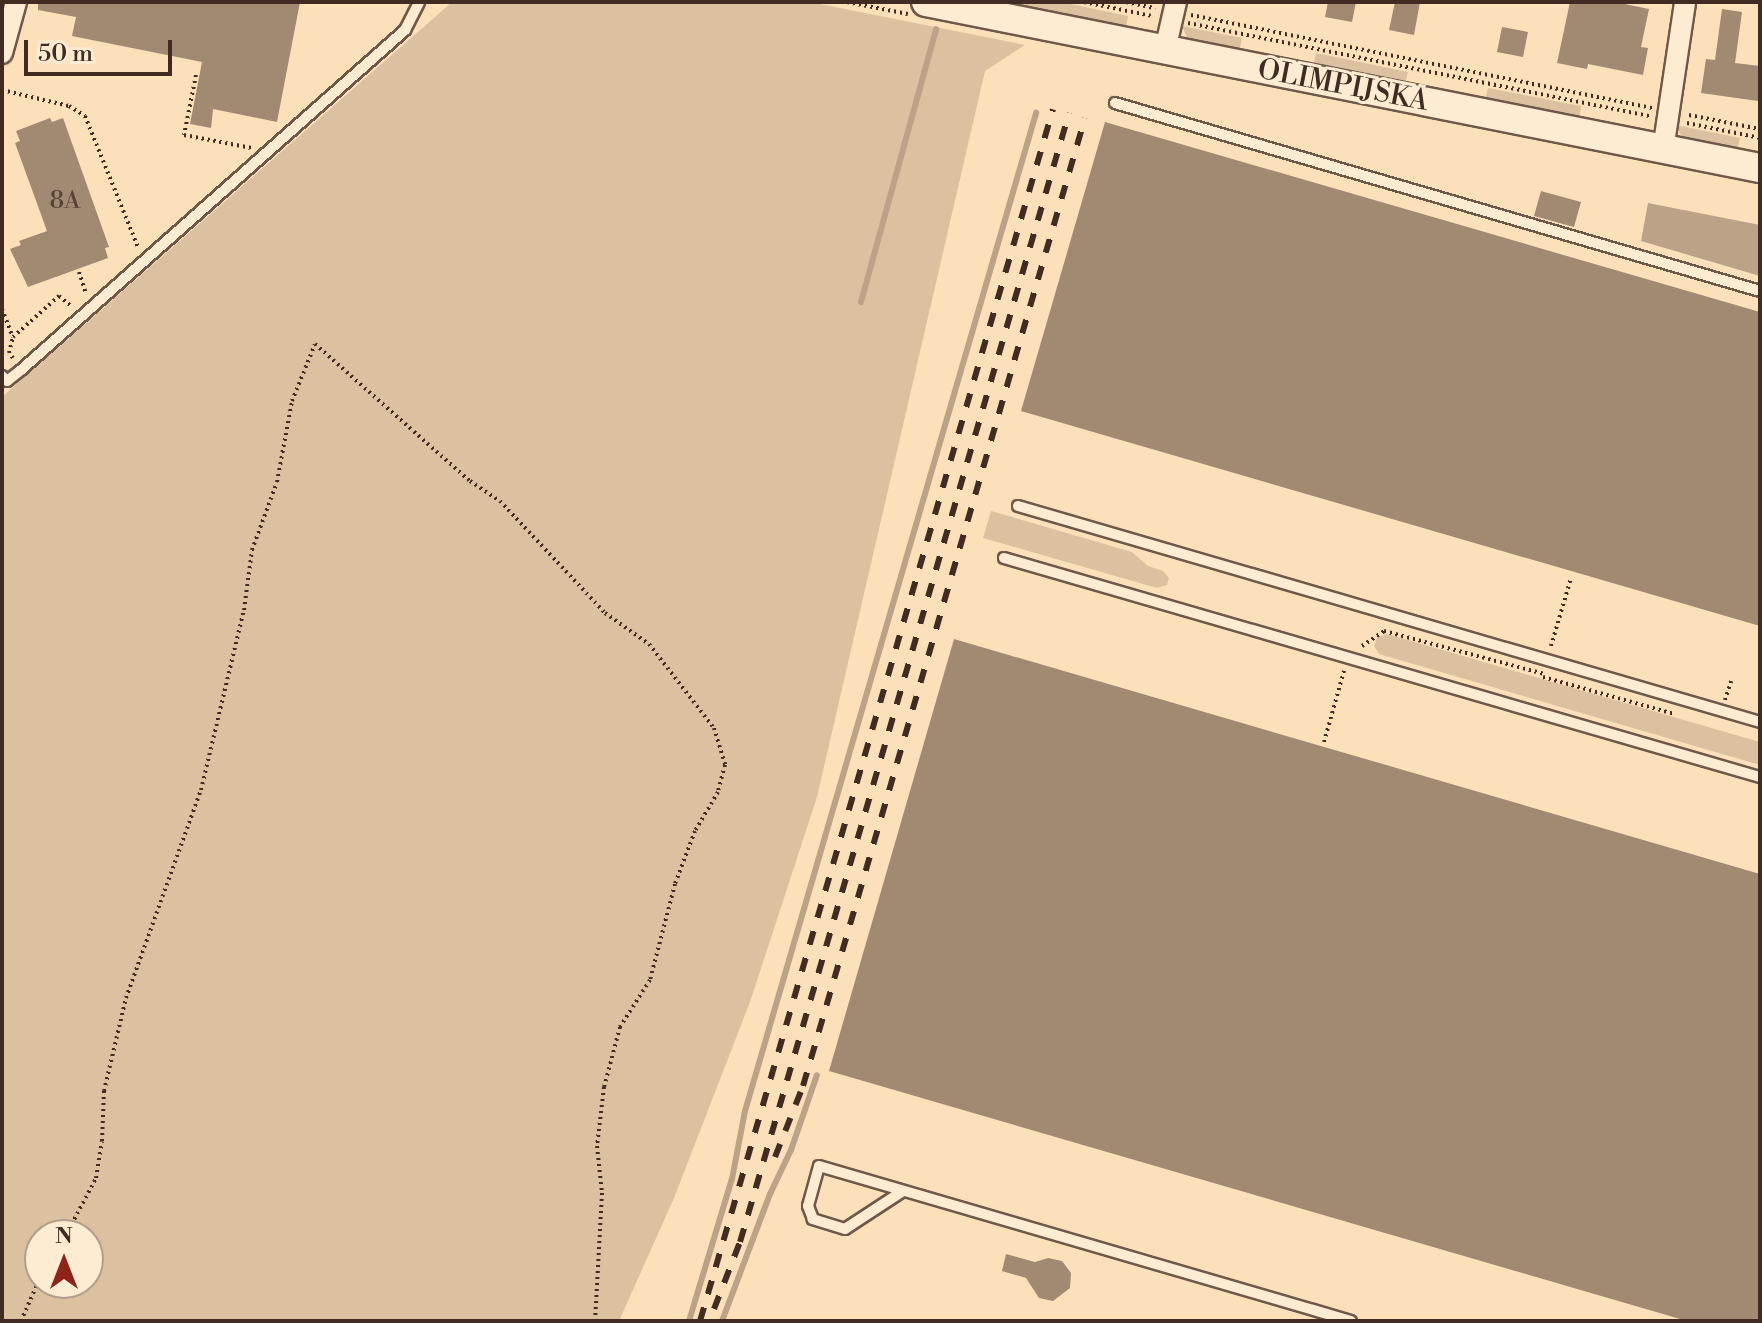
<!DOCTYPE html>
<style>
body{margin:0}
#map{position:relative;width:1762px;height:1323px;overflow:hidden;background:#fce0ba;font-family:"Libre Bodoni",serif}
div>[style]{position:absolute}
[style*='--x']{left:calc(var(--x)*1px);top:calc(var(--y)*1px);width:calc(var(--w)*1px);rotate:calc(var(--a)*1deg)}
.green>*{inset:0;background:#dcc1a0}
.water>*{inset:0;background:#bca287}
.stream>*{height:6px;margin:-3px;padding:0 3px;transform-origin:3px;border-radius:3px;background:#bca287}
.building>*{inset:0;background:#a28972}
.path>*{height:4px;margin-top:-2px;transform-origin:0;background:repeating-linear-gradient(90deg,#412b23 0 2px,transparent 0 6px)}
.roads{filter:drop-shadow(2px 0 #705849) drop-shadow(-2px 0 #705849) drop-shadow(0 2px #705849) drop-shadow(0 -2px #705849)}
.lane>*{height:10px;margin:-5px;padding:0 5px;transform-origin:5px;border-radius:5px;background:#fdebd2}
.street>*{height:20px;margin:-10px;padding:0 10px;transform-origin:10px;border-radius:10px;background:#fdebd2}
.secondary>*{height:28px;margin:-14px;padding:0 14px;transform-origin:14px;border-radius:14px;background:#fdebd2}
.rail>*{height:6px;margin-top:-3px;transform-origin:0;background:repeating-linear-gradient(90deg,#412b23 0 14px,transparent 0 28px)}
span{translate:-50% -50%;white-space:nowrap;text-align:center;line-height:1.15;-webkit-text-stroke:6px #fdebd2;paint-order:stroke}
.number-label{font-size:24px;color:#594237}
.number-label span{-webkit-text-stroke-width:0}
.street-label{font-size:28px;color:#412b23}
.frame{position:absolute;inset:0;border:4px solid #412b23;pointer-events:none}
.north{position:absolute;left:24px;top:1219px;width:80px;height:80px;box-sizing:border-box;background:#fdebd2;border:2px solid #b29e8c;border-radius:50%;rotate:0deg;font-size:22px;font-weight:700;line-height:32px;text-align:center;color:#412b23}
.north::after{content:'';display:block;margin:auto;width:28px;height:36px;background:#8f2418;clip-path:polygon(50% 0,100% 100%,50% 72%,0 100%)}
.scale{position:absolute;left:24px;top:40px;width:148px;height:36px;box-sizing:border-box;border:4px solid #412b23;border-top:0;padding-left:10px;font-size:24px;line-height:28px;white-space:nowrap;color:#412b23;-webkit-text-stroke:6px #fdebd2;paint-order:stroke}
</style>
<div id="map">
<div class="green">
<i style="clip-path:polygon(evenodd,452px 2px,810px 2px,1025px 45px,985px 71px,817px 797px,750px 1002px,674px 1198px,619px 1321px,2px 1321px,2px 397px,452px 2px,88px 1235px,88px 1283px,40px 1283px,40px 1235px,88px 1235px)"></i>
<i style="clip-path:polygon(1004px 2px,1061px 2px,1128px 16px,1126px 29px)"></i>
<i style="clip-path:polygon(1182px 26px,1242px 38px,1239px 53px,1189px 42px)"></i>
<i style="clip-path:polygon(1316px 53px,1408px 72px,1405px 85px,1313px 66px)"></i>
<i style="clip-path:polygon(1488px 88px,1581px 106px,1579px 120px,1485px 101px)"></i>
<i style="clip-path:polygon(1676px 125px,1740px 138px,1737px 152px,1684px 141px)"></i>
<i style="clip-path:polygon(991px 511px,1132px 552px,1148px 566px,1163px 571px,1169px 578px,1167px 585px,1157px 588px,983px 538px)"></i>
<i style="clip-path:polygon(1387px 634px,1760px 742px,1760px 765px,1379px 654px,1374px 646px,1377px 638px)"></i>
</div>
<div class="water">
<i style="clip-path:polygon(1648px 203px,1760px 225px,1760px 276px,1641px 241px)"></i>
</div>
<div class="stream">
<i style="--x:861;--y:302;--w:283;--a:-74.6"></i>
<i style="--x:689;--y:1321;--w:148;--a:-73.2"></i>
<i style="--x:732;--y:1179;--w:69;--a:-79.2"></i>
<i style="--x:745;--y:1111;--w:1040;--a:-73.74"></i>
<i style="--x:722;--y:1321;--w:136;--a:-69.3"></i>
<i style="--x:770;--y:1194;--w:49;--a:-64.5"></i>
<i style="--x:791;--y:1150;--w:79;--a:-70.9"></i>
</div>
<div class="building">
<i style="clip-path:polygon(38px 2px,300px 2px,277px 122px,213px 109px,211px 128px,190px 124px,202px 62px,72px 36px,76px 17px,38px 10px)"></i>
<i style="clip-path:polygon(1328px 2px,1356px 2px,1352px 22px,1325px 17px)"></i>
<i style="clip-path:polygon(1395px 2px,1420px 2px,1414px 35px,1389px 30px)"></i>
<i style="clip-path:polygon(1570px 2px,1615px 2px,1649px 9px,1641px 47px,1648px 48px,1643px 75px,1588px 64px,1587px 69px,1557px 63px)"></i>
<i style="clip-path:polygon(1722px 9px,1742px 12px,1735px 63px,1760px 66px,1758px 101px,1701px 93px,1706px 59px,1715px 60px)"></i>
<i style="clip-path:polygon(1502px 27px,1528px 32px,1523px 57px,1497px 52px)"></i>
<i style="clip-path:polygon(50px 118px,52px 122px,63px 118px,109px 247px,105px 248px,108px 258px,28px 287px,10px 249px,21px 245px,19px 241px,47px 231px,15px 143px,20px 141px,16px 131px)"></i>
<i style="clip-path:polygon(1105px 122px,1760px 312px,1760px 626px,1021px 411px)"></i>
<i style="clip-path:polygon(1541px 191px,1581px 202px,1574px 227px,1534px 216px)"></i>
<i style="clip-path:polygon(954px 639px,1760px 874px,1760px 1321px,1687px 1321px,829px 1071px)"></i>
<i style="clip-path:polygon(1006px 1254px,1035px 1262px,1048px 1258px,1062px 1261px,1071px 1273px,1070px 1288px,1053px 1301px,1039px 1298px,1026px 1278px,1002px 1271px)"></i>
</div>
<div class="path">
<i style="--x:847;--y:2;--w:62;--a:11.1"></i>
<i style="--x:1084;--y:2;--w:69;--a:11.6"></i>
<i style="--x:1126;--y:2;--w:30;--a:12"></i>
<i style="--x:1191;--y:15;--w:471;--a:11.4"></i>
<i style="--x:1188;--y:23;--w:471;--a:11.4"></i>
<i style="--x:196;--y:75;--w:61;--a:101.3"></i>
<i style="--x:184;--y:135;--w:69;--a:10.8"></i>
<i style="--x:2;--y:90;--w:69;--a:13.4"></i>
<i style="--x:69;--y:106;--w:19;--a:32"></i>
<i style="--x:85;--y:116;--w:141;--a:68"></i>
<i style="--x:1689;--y:115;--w:72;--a:11.2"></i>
<i style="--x:1687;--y:123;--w:75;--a:11.6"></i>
<i style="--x:79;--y:272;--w:22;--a:72"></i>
<i style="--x:2;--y:309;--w:30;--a:69"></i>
<i style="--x:13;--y:337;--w:62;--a:-41.7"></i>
<i style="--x:59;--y:296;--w:16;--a:40"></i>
<i style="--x:13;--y:358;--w:6;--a:-129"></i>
<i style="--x:9;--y:353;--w:16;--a:-76"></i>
<i style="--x:1362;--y:646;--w:27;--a:-34"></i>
<i style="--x:1384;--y:631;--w:166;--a:15"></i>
<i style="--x:1551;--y:646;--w:71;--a:-73.6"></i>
<i style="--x:1543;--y:677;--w:137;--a:15.7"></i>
<i style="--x:1725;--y:700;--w:20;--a:-72"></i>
<i style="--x:1324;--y:742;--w:74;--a:-74.3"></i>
<i style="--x:66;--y:1235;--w:64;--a:-62.2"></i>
<i style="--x:96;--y:1178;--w:37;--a:-81"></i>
<i style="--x:102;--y:1141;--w:50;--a:-87.7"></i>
<i style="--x:104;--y:1091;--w:96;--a:-76.7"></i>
<i style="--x:126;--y:998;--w:221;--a:-70.2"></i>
<i style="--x:201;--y:790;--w:185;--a:-76.6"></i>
<i style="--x:244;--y:610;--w:61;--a:-82.4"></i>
<i style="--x:252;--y:550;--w:72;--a:-69.8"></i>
<i style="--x:277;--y:482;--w:82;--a:-79.5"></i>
<i style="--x:292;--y:401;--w:61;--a:-68"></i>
<i style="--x:315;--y:344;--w:207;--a:41.5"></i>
<i style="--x:470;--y:481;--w:36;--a:34"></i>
<i style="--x:500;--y:501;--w:154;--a:46.8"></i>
<i style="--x:605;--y:613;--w:54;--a:35.2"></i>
<i style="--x:649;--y:644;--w:106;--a:52.3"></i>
<i style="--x:714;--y:728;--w:39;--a:73"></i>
<i style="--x:725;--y:765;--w:28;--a:105"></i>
<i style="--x:718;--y:792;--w:45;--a:120.5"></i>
<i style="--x:695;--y:831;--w:57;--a:110.7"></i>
<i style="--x:675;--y:884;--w:99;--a:104.6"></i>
<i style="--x:650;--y:980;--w:56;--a:122.6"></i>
<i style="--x:620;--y:1027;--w:62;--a:104.9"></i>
<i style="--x:604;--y:1087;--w:59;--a:96.8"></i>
<i style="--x:597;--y:1146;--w:47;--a:83.9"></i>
<i style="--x:602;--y:1193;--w:128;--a:93.1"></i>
<i style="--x:21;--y:1321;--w:47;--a:-66.2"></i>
</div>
<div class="roads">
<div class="lane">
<i style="--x:1115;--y:103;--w:672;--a:16.25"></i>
<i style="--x:2;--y:376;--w:7;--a:45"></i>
<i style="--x:7;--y:381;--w:18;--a:-38"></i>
<i style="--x:21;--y:370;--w:513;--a:-41.52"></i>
<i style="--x:405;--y:30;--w:31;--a:-63"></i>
<i style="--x:1018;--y:506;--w:773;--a:16.23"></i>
<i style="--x:1004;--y:558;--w:787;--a:16.16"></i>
<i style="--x:903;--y:1191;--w:69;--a:146.8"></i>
<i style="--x:845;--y:1229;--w:34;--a:-163"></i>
<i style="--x:813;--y:1219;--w:14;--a:-111"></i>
<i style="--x:808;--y:1206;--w:41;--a:-74.6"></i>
<i style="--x:819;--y:1166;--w:554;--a:16.24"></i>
</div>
<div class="street">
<i style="--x:1165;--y:50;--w:49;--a:-77.1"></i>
<i style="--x:2;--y:53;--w:53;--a:-74.6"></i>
<i style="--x:1663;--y:150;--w:150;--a:-81.5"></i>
</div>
<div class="secondary">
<i style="--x:926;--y:2;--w:850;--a:11.26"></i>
</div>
</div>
<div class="rail">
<i style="--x:775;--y:1157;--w:76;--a:-68.5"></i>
<i style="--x:803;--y:1086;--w:1008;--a:-73.76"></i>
<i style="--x:714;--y:1309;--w:72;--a:-68.8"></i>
<i style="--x:740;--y:1242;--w:1176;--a:-73.75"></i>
<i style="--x:700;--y:1321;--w:1262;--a:-73.76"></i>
</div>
<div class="number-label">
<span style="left:65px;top:202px">8A</span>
</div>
<div class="street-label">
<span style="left:1343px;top:86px;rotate:11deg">OLIMPIJSKA</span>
</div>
<div class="frame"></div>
<div class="north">N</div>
<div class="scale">50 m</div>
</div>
